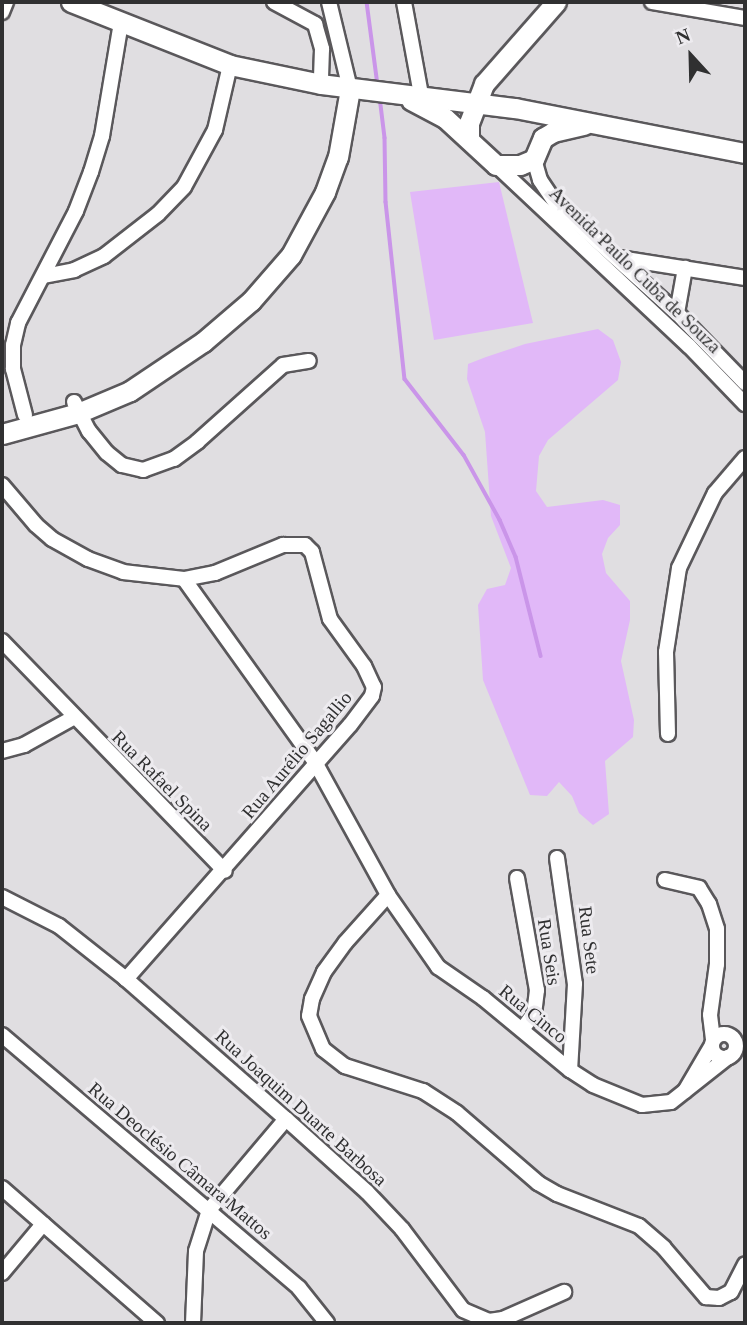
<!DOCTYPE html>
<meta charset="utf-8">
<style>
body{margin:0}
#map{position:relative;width:747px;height:1325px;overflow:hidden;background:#e0dee1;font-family:"Times New Roman",serif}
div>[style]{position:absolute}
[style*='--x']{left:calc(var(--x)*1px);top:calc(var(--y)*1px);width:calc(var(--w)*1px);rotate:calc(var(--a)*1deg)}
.green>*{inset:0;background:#e1b8f8}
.stream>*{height:3.5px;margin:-1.75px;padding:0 1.75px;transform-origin:1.75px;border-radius:1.75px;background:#ca95e9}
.roads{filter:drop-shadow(2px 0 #5a585b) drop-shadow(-2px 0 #5a585b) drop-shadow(0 2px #5a585b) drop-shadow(0 -2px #5a585b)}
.street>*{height:14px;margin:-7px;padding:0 7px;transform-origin:7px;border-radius:7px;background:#fff}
.street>.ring{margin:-7px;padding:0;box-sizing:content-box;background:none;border:14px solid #fff;border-radius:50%}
.secondary>*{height:19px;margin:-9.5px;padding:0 9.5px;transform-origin:9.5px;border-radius:9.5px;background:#fff}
span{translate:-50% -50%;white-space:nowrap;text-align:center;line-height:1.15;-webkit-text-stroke:6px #edebef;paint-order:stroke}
.street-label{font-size:19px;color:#303031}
.frame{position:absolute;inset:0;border:4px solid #303031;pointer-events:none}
.north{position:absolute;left:656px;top:21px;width:70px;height:70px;-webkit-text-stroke:5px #edebef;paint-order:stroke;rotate:338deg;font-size:19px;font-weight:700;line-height:28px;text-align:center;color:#303031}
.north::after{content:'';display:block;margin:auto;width:24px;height:32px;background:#303031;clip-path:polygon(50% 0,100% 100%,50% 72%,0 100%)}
</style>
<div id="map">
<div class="green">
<i style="clip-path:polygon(499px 182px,533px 323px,434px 340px,410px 192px)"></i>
<i style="clip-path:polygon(598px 329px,613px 340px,621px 362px,618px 380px,548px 440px,539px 456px,536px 491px,547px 507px,603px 500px,620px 505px,620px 525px,608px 538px,602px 554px,606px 573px,630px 601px,630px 620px,621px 661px,634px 720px,633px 737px,605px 761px,609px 814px,593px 825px,579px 813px,572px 796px,559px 782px,547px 796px,530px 795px,483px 680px,478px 605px,487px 589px,505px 585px,511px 568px,491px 516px,485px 432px,467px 379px,468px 364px,486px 357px,525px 344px)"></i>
</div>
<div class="stream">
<i style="--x:367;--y:2;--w:85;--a:82.5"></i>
<i style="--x:380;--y:97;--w:41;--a:83"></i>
<i style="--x:385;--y:138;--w:64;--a:89.1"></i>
<i style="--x:386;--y:202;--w:178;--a:83.9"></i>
<i style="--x:405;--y:379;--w:96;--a:52.2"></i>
<i style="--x:464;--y:455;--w:74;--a:61"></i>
<i style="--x:500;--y:520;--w:40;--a:66.6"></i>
<i style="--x:516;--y:557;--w:102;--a:75.8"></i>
</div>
<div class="roads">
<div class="street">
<i style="--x:274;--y:2;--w:47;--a:28.2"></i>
<i style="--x:315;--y:24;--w:26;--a:74"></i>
<i style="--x:322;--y:49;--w:35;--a:92"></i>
<i style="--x:329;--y:2;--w:89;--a:76.4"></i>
<i style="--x:404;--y:2;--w:95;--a:79.6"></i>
<i style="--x:652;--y:2;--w:94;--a:9.8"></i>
<i style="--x:2;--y:12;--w:11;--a:-68"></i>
<i style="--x:534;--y:159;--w:22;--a:74"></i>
<i style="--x:540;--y:180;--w:30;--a:56"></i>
<i style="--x:557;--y:205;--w:161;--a:42"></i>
<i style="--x:677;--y:313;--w:98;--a:45.8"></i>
<i style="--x:496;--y:165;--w:265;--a:43.2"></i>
<i style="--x:689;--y:346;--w:81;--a:46"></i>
<i style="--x:619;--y:258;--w:128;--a:9"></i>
<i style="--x:44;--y:276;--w:31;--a:-11"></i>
<i style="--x:74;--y:270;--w:33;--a:-25"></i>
<i style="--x:104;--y:256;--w:68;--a:-37.9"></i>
<i style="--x:158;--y:214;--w:37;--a:-46"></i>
<i style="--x:184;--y:187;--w:65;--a:-61.5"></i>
<i style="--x:215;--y:130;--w:67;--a:-77"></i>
<i style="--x:677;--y:313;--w:46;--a:-79.9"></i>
<i style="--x:74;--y:402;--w:33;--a:63"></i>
<i style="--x:89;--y:431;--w:28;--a:51"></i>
<i style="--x:107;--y:453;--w:19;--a:39"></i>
<i style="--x:122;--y:465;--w:22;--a:13"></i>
<i style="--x:143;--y:470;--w:33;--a:-20"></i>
<i style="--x:174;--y:459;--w:29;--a:-36"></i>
<i style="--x:197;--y:442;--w:115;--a:-41.8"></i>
<i style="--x:283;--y:365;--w:26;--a:-9"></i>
<i style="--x:25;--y:415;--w:48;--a:-104.6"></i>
<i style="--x:13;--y:369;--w:24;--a:-90"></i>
<i style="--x:13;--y:345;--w:23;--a:-77"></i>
<i style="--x:18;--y:323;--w:126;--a:-62.6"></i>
<i style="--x:76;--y:211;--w:42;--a:-69"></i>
<i style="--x:91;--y:172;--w:38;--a:-73"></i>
<i style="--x:102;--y:136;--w:115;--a:-80.5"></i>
<i style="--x:2;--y:485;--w:52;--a:49.6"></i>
<i style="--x:36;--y:525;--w:21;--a:41"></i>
<i style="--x:52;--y:539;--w:41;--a:29.1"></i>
<i style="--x:88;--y:559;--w:37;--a:20"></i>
<i style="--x:123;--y:572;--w:61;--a:6.5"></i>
<i style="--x:184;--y:579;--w:32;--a:-11"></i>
<i style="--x:215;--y:573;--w:74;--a:-22.4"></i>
<i style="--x:283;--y:545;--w:22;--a:0"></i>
<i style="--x:305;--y:545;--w:10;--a:45"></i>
<i style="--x:312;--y:552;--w:69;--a:75"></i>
<i style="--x:330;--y:619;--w:58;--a:54.1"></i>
<i style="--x:364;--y:666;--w:23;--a:65"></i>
<i style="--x:374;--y:687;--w:9;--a:103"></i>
<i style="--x:372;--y:696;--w:36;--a:127"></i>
<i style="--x:350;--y:725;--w:339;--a:131.4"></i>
<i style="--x:184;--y:579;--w:225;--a:54.4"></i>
<i style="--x:315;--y:762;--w:152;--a:61.2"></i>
<i style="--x:388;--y:895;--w:88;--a:55.2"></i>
<i style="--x:438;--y:967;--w:55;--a:34.6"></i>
<i style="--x:483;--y:998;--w:113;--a:39.6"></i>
<i style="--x:570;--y:1070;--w:27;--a:33"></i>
<i style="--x:593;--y:1085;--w:53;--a:22.2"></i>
<i style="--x:642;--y:1105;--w:29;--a:-6"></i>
<i style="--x:671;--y:1102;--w:73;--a:-38.3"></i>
<i style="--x:2;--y:641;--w:320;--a:45.9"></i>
<i style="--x:668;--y:734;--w:82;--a:-91.4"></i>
<i style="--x:666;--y:652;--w:85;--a:-81.2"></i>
<i style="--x:679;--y:568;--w:83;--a:-64.4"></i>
<i style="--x:715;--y:493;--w:46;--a:-49.4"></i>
<i style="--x:2;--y:751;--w:23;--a:-15"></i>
<i style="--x:24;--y:745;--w:56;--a:-28.9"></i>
<i style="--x:557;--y:858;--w:127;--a:81.9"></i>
<i style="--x:575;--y:984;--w:86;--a:93.3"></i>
<i style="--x:517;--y:878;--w:114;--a:79.9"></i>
<i style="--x:537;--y:990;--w:23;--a:97"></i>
<i style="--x:534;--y:1013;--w:19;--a:125"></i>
<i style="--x:665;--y:880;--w:35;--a:13"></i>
<i style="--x:699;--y:888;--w:19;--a:58"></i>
<i style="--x:709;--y:904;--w:26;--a:72"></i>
<i style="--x:717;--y:929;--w:35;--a:90"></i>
<i style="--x:717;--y:964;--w:51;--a:97.8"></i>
<i style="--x:710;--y:1015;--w:25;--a:83"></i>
<i style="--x:388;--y:895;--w:64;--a:131.9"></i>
<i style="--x:345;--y:943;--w:36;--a:126"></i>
<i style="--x:324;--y:972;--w:30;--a:114"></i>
<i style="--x:312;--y:999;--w:17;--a:100"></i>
<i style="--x:309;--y:1016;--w:36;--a:67"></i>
<i style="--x:323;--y:1049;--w:28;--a:38"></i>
<i style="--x:345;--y:1066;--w:82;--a:17.8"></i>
<i style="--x:423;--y:1091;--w:40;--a:32.9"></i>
<i style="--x:457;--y:1113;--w:107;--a:40.8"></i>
<i style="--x:538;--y:1183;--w:22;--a:30"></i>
<i style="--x:557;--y:1194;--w:88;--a:21.3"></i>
<i style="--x:639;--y:1226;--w:33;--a:41"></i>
<i style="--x:664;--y:1248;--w:65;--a:49.4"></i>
<i style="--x:706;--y:1297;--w:13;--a:4"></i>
<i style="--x:719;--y:1298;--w:13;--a:-27"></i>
<i style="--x:731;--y:1292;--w:31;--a:-63"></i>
<i style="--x:2;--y:897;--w:64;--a:27"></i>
<i style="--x:59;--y:926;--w:85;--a:38.3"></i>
<i style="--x:126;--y:979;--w:213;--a:41.2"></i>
<i style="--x:286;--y:1119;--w:109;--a:42"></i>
<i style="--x:367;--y:1192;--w:51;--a:46.6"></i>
<i style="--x:402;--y:1229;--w:101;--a:53"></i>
<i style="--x:463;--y:1310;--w:28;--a:23"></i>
<i style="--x:489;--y:1321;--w:14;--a:-8"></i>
<i style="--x:503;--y:1319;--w:67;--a:-23.9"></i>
<i class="ring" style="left:712px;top:1034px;width:10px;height:10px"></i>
<i style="--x:2;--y:1035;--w:390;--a:40.4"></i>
<i style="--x:299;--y:1288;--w:45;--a:51.3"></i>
<i style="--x:685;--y:1091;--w:53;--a:-59.6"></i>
<i style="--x:2;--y:1188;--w:206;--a:41.1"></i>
<i style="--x:2;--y:1273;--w:64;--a:-50.1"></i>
<i style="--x:193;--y:1323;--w:72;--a:-87.6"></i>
<i style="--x:196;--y:1251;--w:43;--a:-72.4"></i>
<i style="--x:209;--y:1210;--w:119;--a:-49.8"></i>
</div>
<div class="secondary">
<i style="--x:71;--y:2;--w:171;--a:21.6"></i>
<i style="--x:230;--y:65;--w:93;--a:11.8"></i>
<i style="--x:321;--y:84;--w:195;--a:7.1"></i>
<i style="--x:515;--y:108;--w:234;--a:11.1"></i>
<i style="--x:411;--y:100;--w:38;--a:28"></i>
<i style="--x:445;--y:118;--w:69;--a:42.7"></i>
<i style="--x:496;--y:165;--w:24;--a:0"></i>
<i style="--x:520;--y:165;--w:15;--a:-23"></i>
<i style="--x:534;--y:159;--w:23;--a:-67"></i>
<i style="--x:543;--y:138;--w:12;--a:-31"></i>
<i style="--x:553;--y:132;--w:32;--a:-13"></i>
<i style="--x:469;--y:137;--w:14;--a:-90"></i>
<i style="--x:469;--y:123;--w:42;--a:-69"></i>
<i style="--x:484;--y:84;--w:109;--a:-48.7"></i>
<i style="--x:2;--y:434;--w:79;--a:-15.4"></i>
<i style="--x:78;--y:413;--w:56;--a:-22.9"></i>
<i style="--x:130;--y:391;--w:88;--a:-33.9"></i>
<i style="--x:203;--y:342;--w:63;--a:-40.5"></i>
<i style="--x:251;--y:301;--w:61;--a:-49"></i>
<i style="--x:291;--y:255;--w:72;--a:-61.6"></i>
<i style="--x:325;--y:192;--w:37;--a:-70"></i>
<i style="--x:338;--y:157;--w:69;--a:-80"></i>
</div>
</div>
<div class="street-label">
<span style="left:635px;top:270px;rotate:44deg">Avenida Paulo Cuba de Souza</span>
<span style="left:297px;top:755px;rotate:-50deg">Rua Aurélio Sagallio</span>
<span style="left:162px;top:781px;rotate:45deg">Rua Rafael Spina</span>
<span style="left:589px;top:940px;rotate:83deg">Rua Sete</span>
<span style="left:549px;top:952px;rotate:81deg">Rua Seis</span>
<span style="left:533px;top:1014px;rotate:39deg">Rua Cinco</span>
<span style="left:301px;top:1108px;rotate:42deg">Rua Joaquim Duarte Barbosa</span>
<span style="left:180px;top:1161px;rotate:40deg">Rua Deoclésio Câmara Mattos</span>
</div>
<div class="frame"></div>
<div class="north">N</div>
</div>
